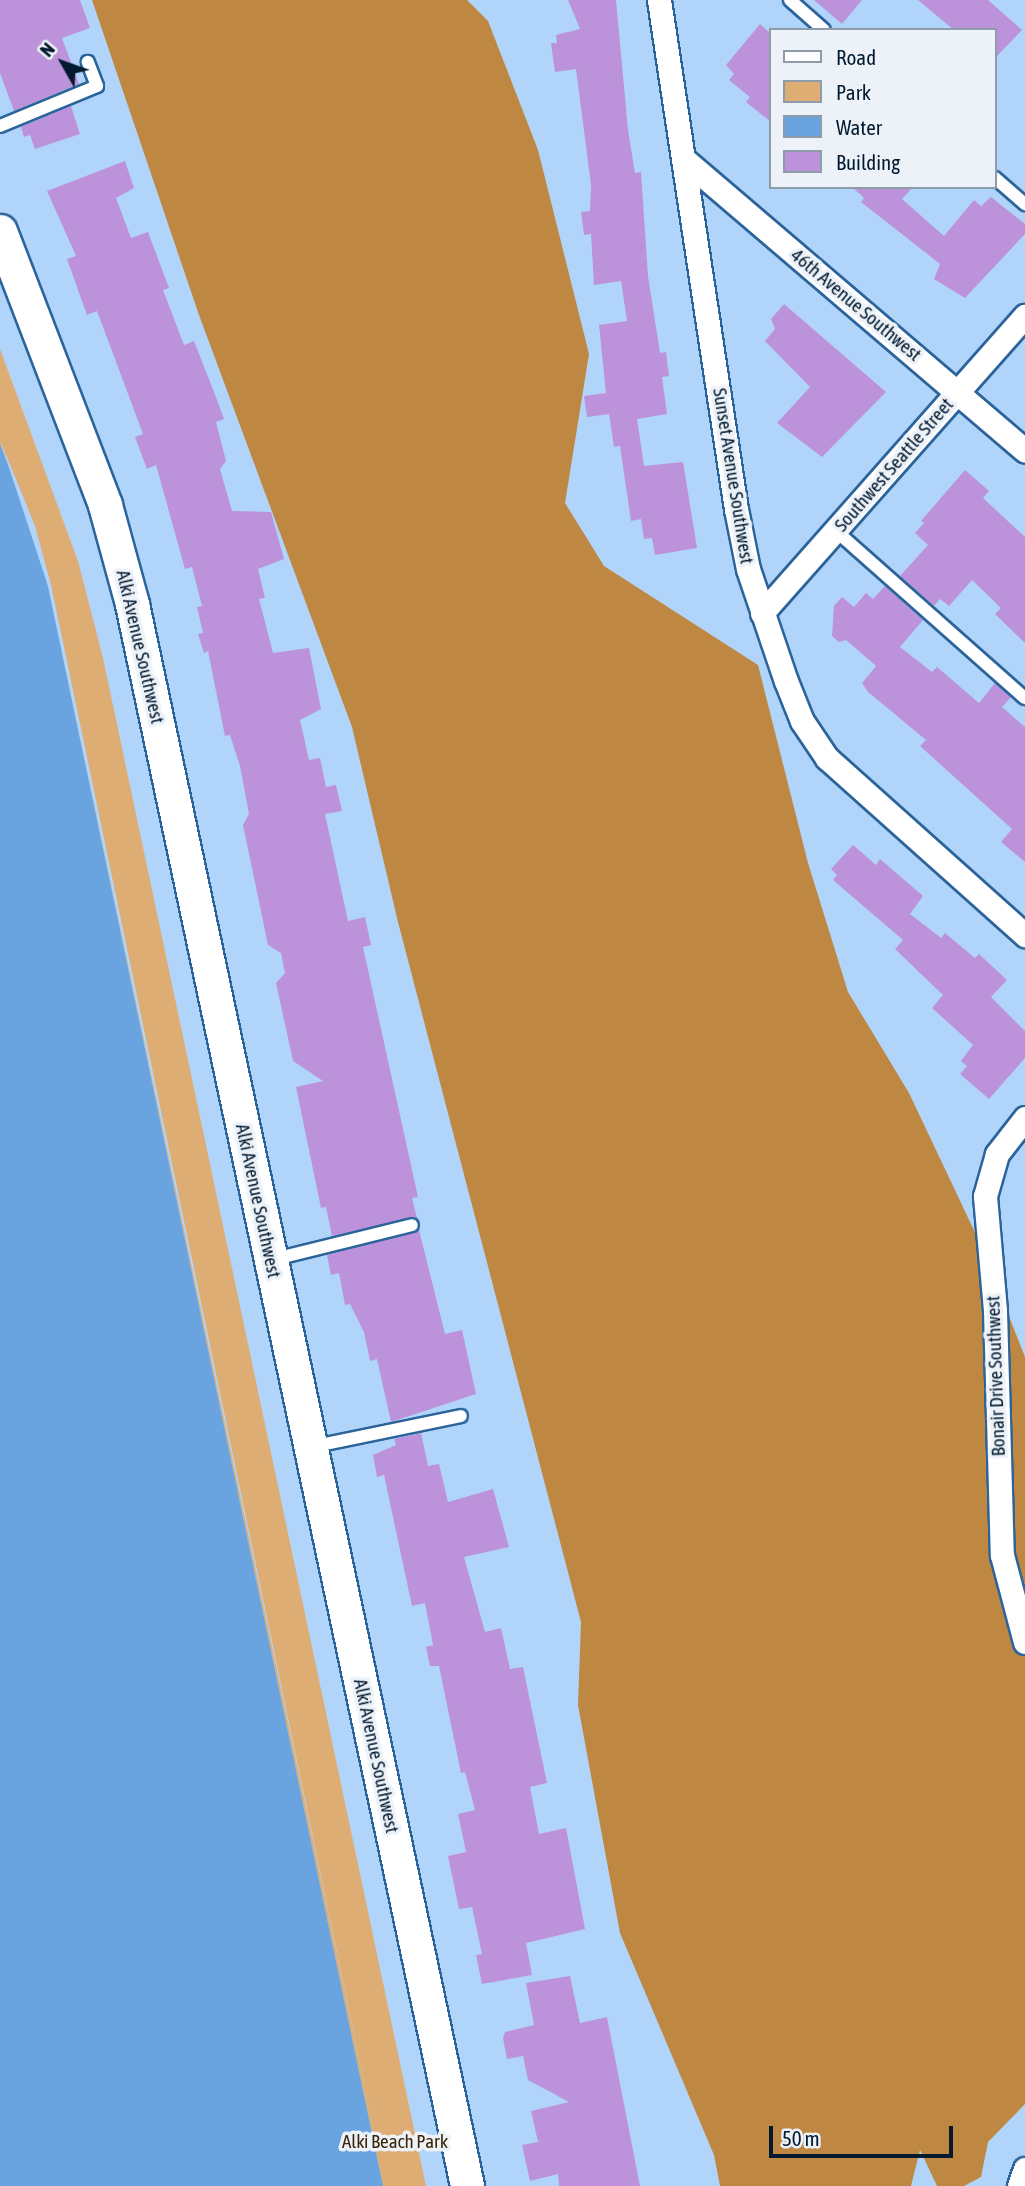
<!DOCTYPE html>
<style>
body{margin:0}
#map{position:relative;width:1025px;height:2186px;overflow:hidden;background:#b1d4fa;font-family:"Asap Condensed",sans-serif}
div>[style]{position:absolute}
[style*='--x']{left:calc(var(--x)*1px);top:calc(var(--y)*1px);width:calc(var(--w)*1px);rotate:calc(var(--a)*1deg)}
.green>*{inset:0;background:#dead74}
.forest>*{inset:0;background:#be8742}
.water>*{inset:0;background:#69a4e0}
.pier>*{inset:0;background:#b1d4fa}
.building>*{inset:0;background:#bc93da}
.roads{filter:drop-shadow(2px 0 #2b649b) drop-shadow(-2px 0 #2b649b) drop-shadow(0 2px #2b649b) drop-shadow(0 -2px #2b649b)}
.service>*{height:12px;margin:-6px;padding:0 6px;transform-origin:6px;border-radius:6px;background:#fff}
.minor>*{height:23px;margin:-11.5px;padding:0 11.5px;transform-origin:11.5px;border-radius:11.5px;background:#fff}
.secondary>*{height:33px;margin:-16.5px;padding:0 16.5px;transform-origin:16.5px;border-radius:16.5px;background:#fff}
span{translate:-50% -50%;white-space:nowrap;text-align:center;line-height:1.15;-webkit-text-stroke:7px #ecf2f8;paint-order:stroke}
.street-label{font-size:19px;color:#02192f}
.park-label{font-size:19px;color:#3c2506}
.legend{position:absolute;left:769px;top:28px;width:228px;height:161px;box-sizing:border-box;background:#ecf2f8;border:2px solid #8e9ba8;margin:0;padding:9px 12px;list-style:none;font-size:21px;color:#02192f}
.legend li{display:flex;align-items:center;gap:14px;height:35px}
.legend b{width:35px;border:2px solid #8e9ba8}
.north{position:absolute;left:28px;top:28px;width:70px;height:70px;-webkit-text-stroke:5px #ecf2f8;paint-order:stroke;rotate:310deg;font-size:19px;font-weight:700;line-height:28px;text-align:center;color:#02192f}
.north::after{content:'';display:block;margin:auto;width:24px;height:32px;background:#02192f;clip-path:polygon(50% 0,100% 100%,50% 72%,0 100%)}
.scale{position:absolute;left:769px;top:2126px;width:184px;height:32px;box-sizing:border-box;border:4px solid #02192f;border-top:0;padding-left:9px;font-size:21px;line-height:24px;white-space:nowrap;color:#02192f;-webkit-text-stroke:5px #ecf2f8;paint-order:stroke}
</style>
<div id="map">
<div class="green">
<i style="clip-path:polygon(0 349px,78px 561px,103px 658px,426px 2186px,383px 2186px,48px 586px,32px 527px,0 444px)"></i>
</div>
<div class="forest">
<i style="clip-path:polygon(92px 0,467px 0,488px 21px,538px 150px,589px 354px,565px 503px,604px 566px,758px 665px,808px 863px,848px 992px,909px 1093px,980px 1243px,1025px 1357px,1025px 2104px,988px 2142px,981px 2177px,964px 2186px,937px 2186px,920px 2150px,911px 2186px,720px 2186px,714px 2155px,620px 1933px,578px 1705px,581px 1622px,398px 922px,352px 727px,199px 315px)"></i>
</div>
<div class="water">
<i style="clip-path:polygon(0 444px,32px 527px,48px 586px,383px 2186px,0 2186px)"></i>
</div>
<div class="pier">
<i style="clip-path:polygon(0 440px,35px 526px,51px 585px,386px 2186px,48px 586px)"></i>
</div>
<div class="building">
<i style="clip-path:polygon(0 0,80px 0,90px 28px,62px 38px,79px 84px,14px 111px,0 73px)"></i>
<i style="clip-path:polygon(568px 0,616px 0,628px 130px,635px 173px,641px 172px,648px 276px,660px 353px,666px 352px,669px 376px,662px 377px,667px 414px,637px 419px,644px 466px,683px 462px,697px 548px,655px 555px,652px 538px,644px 539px,641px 519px,631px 521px,620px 446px,614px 447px,609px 414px,587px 417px,584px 396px,606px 393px,599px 325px,627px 321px,621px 281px,594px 285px,591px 234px,584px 235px,581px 212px,590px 211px,591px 185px,576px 69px,555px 72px,551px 43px,557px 43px,556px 35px,580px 29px)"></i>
<i style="clip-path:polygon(814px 0,862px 0,842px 24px)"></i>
<i style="clip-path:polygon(918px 0,988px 0,1022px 30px,995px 58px,995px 30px,954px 30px)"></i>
<i style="clip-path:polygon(760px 24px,771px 34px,771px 122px,746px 102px,750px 97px,729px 80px,734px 74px,726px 65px)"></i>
<i style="clip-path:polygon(71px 106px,80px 134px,35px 149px,30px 135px,24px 137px,21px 127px)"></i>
<i style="clip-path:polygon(125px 161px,134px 188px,116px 198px,131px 238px,148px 232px,169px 288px,163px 290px,184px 345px,194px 341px,214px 392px,224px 419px,216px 422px,226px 461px,220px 469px,232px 511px,271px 512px,284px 559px,258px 569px,265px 598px,259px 599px,273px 653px,309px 648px,321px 709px,300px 720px,309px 760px,320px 758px,326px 787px,336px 785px,342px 811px,325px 814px,348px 921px,365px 917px,371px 945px,363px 947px,418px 1197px,412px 1198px,417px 1218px,332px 1236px,326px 1207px,321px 1208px,296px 1087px,323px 1081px,293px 1061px,276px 983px,285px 973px,281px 953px,268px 945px,243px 825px,249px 814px,240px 766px,230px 735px,225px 736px,208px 651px,204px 653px,198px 634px,203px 633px,197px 607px,202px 606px,192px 567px,185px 569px,156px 465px,147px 469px,135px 437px,143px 434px,97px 311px,87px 315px,67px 259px,76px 256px,47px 191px)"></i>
<i style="clip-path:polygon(852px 187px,913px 187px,902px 199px,944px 236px,974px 200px,981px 206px,991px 197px,1025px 224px,1025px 234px,965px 298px,934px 279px,940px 264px,861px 202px,864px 198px)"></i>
<i style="clip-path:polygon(784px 304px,886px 392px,822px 457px,777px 423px,810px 387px,765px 341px,775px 329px,771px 319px)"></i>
<i style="clip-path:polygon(965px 470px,989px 491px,983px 498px,1025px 537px,1025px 643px,995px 614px,1001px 608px,972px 580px,949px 606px,940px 599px,934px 606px,900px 576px,928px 545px,915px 533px,924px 523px,921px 521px)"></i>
<i style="clip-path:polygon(885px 586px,923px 620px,900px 647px,932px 672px,937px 667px,979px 703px,995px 683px,1011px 697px,1002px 707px,1025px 727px,1025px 862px,1001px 842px,1012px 829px,920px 746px,926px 740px,868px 692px,862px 683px,876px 666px,846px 640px,839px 642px,832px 636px,834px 606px,842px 597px,854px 607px,866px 593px,873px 599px)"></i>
<i style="clip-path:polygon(853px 845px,876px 865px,880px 859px,923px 896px,910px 914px,941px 938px,945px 933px,975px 958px,979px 954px,1007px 980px,991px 997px,1025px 1031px,1025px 1058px,989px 1099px,960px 1074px,967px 1066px,961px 1061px,973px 1045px,932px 1008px,943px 995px,895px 949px,903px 940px,833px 880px,837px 875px,831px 869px)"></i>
<i style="clip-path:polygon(419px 1230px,445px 1334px,462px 1330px,476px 1394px,391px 1422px,377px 1359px,370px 1361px,364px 1332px,350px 1304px,345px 1305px,339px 1273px,331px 1275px,327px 1255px)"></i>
<i style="clip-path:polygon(421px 1433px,428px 1466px,439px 1464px,448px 1502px,493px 1489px,509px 1547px,464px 1557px,485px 1632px,501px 1628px,510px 1669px,523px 1667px,547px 1783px,530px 1787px,539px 1834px,566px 1828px,585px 1929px,526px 1943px,532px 1975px,482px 1984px,476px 1955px,482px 1954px,472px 1907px,459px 1909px,448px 1856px,466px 1852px,458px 1814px,475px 1810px,465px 1772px,461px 1773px,439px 1666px,430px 1666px,426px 1647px,433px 1645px,425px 1603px,412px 1606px,384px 1475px,377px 1477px,373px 1455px,396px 1445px,394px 1439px)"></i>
<i style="clip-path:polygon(570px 1976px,580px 2023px,607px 2017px,640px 2186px,559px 2186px,558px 2174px,530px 2181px,522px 2145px,538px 2142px,531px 2111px,569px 2102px,528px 2080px,523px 2056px,507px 2059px,503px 2038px,505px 2032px,534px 2025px,526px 1983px)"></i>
</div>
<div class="roads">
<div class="service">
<i style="--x:790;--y:0;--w:45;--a:41.4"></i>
<i style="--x:0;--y:126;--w:105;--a:-22.4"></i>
<i style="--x:97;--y:86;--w:26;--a:-111"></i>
<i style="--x:995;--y:178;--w:40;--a:41"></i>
<i style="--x:836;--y:531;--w:252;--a:41.5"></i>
<i style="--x:271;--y:1260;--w:145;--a:-13.9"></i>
<i style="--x:311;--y:1447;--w:153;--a:-11.7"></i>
</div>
<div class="minor">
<i style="--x:659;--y:0;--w:515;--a:81.4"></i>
<i style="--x:736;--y:509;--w:61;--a:78.7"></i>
<i style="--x:748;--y:569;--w:118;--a:71.3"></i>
<i style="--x:786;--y:681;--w:43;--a:68.2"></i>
<i style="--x:802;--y:721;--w:45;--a:56"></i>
<i style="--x:827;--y:758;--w:266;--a:41.8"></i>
<i style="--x:686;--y:161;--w:446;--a:40.5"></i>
<i style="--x:762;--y:613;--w:397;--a:-48.5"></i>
<i style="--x:1025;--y:1118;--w:46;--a:127.9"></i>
<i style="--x:997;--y:1154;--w:44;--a:105.9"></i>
<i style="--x:985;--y:1196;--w:115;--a:85"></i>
<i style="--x:995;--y:1311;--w:244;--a:88.4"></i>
<i style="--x:1002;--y:1555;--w:90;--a:75.2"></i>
<i style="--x:1019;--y:2186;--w:18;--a:-71"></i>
</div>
<div class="secondary">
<i style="--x:0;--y:231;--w:293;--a:69"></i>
<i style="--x:105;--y:505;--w:103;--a:74.7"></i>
<i style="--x:132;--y:604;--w:1617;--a:78.04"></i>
</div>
</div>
<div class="street-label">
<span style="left:856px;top:305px;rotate:40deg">46th Avenue Southwest</span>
<span style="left:894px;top:465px;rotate:-49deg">Southwest Seattle Street</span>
<span style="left:733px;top:476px;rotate:81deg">Sunset Avenue Southwest</span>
<span style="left:140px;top:647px;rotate:77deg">Alki Avenue Southwest</span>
<span style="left:258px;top:1201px;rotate:78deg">Alki Avenue Southwest</span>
<span style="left:996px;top:1376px;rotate:-92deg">Bonair Drive Southwest</span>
<span style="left:376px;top:1756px;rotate:78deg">Alki Avenue Southwest</span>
</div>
<div class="park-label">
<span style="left:395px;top:2142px">Alki Beach Park</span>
</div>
<ul class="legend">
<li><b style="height:9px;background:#fff"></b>Road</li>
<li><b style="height:19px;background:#dead74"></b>Park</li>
<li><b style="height:19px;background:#69a4e0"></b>Water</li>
<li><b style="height:19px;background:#bc93da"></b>Building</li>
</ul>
<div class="north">N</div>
<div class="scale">50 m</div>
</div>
